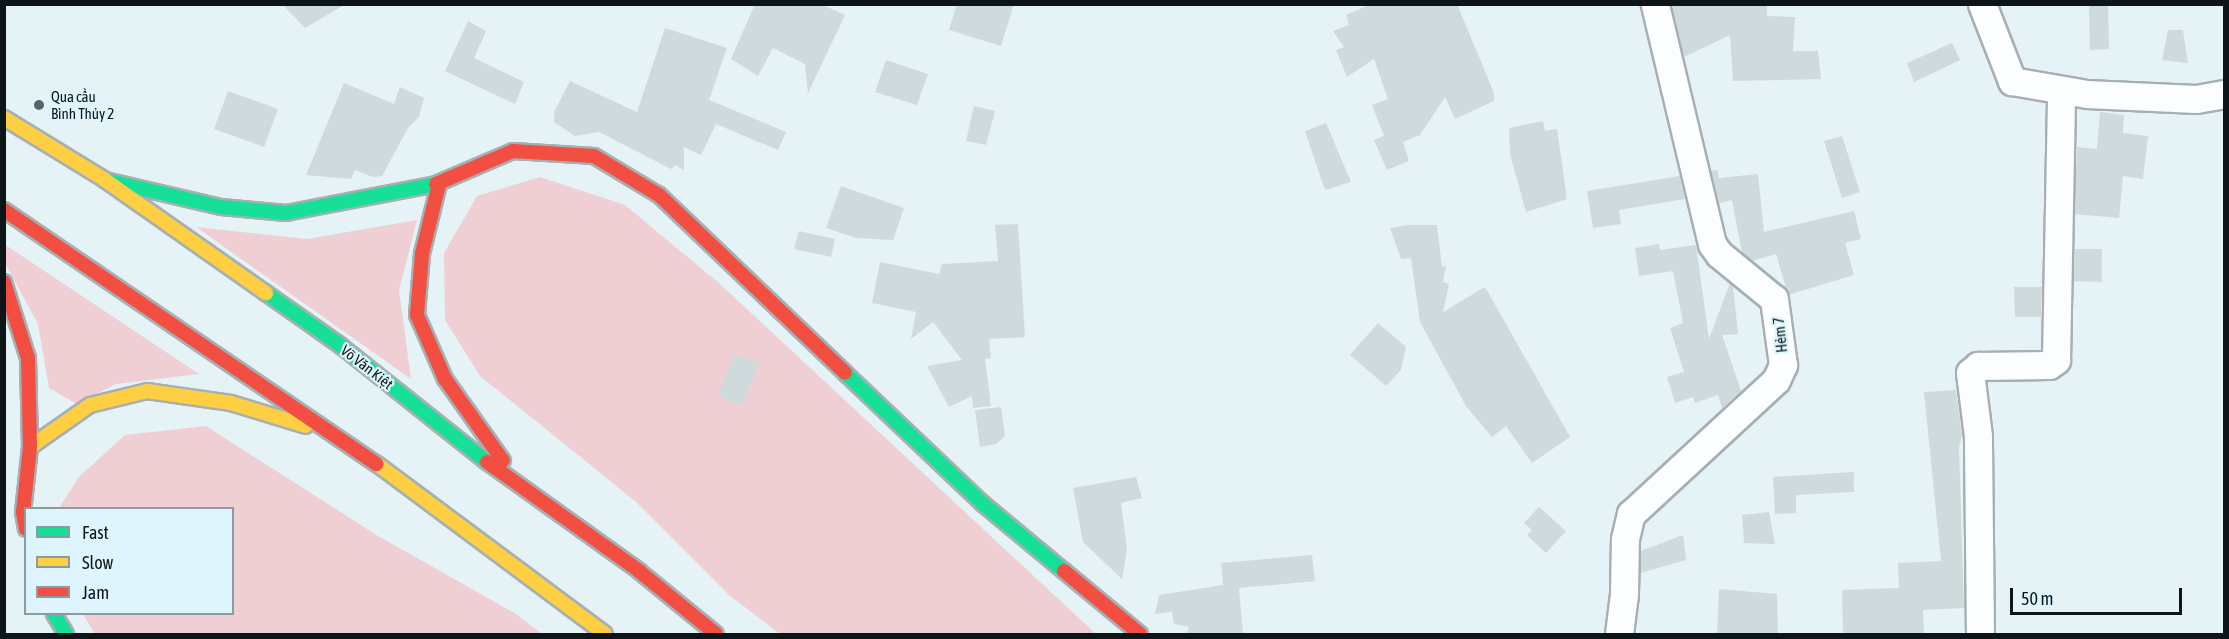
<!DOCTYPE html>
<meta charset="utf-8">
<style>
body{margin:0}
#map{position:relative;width:2229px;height:639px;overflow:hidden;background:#e5f2f6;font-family:"Asap Condensed",sans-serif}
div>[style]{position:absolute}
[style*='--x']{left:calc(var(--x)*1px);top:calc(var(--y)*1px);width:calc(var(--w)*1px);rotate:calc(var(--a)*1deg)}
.green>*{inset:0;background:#efcfd4}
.building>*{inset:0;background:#cfdadc}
.roads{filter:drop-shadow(2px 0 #a6b0b3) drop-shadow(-2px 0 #a6b0b3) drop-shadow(0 2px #a6b0b3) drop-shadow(0 -2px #a6b0b3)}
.street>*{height:27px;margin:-13.5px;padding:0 13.5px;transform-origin:13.5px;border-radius:13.5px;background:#fbfdfe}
.fast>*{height:14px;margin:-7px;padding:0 7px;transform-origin:7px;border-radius:7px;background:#16e098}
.slow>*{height:14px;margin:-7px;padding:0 7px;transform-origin:7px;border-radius:7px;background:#ffcf43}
.jam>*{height:14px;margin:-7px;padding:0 7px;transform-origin:7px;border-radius:7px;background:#f24e42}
.dots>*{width:16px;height:16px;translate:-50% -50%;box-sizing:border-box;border:3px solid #def5fd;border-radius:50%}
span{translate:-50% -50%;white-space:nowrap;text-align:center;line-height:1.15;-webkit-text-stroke:4.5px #def5fd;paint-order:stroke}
.poi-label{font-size:15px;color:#0d1518}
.left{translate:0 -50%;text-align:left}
.street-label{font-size:15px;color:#0d1518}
.frame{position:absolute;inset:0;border:6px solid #0d1518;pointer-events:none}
.legend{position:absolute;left:24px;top:507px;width:210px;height:108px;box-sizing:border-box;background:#def5fd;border:2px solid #8a9ba1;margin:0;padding:8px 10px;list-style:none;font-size:18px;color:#0d1518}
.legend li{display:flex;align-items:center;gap:12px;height:30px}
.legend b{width:30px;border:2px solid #8a9ba1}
.scale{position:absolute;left:2010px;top:588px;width:172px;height:27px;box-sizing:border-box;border:3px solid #0d1518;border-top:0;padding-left:8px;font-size:18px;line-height:21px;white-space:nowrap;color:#0d1518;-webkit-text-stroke:4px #def5fd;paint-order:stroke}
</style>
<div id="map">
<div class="green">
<i style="clip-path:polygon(540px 177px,625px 205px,720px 284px,1096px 634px,780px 634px,729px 595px,635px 501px,480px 376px,445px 320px,444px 253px,477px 196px)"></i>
<i style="clip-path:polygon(417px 220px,399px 290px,411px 379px,196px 227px,307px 239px)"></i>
<i style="clip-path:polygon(4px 244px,199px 374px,116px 384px,77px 404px,49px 388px,38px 324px,5px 263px)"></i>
<i style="clip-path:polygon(206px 426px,378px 536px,516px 614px,542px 634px,95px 634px,83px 614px,232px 614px,232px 508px,59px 508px,79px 477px,125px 435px)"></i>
</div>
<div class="building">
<i style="clip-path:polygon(282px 4px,346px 4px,305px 28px)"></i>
<i style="clip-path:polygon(755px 4px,821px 4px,845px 15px,808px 93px,805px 64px,773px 48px,758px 76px,731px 59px)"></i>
<i style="clip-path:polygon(957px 4px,1014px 4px,1001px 46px,949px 30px)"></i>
<i style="clip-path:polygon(1371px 4px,1457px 4px,1494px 93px,1494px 101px,1455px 119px,1445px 97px,1420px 135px,1403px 142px,1409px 161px,1387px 170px,1374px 140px,1384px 136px,1372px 105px,1388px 99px,1374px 59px,1347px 77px,1336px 50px,1344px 47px,1333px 31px,1349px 25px,1346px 15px)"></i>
<i style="clip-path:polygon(1671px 4px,1767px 4px,1767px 16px,1795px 17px,1793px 51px,1818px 51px,1821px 79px,1733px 81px,1730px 35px,1684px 57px)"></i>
<i style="clip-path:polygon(2089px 4px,2108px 4px,2109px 49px,2090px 50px)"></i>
<i style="clip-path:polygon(468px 21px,486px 31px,474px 58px,524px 82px,515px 104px,445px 71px)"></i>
<i style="clip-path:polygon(665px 28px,727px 48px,709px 100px,786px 132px,778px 150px,716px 124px,701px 155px,684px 147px,684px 170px,675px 165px,671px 169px,599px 132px,575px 136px,554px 122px,554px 112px,570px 81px,637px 112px)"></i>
<i style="clip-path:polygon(2168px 30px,2183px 30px,2188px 63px,2162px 60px)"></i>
<i style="clip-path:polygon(1952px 43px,1960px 60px,1914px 82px,1907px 63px)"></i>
<i style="clip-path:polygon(886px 60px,928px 74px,917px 105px,875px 92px)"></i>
<i style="clip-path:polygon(344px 83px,394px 104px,400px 87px,424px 98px,419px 117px,408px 128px,382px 176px,373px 177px,355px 170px,351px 179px,306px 175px)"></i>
<i style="clip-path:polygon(228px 91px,278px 109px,264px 147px,214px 129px)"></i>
<i style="clip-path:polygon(974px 106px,995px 111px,986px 145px,966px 141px)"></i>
<i style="clip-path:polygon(2100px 112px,2124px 115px,2123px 133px,2148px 136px,2143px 179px,2123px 176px,2119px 218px,2074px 214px,2077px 147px,2097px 149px)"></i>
<i style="clip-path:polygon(1543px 121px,1545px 131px,1557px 129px,1567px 199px,1526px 212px,1510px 154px,1509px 128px)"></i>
<i style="clip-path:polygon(1326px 123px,1351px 182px,1325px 190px,1305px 131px)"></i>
<i style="clip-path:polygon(1842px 136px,1860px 192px,1842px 198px,1824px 141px)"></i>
<i style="clip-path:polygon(1717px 170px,1719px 178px,1758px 174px,1764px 232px,1854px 211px,1861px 239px,1845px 243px,1854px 275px,1788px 295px,1776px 254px,1752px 261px,1742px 253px,1732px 200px,1719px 203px,1711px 171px)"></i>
<i style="clip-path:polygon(1680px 176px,1685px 199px,1619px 210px,1621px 224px,1593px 228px,1587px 191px)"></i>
<i style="clip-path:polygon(841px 186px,904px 208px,893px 240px,856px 238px,826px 228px)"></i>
<i style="clip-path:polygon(1018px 224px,1025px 337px,989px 339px,991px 358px,985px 359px,991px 406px,973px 408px,972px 396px,949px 407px,927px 366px,962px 360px,933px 322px,911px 339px,916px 312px,872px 303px,880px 262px,939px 274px,942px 264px,998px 261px,995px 225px)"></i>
<i style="clip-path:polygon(1408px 225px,1437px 225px,1442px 267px,1446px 266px,1443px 282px,1449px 284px,1443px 312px,1485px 287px,1570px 437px,1532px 463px,1506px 426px,1492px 437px,1466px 406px,1420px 322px,1411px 258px,1401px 259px,1390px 228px)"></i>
<i style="clip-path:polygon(799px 231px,835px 239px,831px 257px,794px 249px)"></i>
<i style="clip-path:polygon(1659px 244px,1660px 250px,1696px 245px,1709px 339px,1730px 283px,1733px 286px,1738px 334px,1722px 335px,1741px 391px,1722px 408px,1718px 395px,1695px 403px,1693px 397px,1675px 403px,1667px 377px,1684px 372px,1670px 328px,1683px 323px,1673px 271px,1639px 276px,1635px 248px)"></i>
<i style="clip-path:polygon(2074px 249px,2102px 249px,2102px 282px,2073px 281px)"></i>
<i style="clip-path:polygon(2014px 287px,2042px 287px,2041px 317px,2015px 317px)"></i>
<i style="clip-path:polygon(1378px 323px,1406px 347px,1401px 370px,1386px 386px,1350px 355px)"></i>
<i style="clip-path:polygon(734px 354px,759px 363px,742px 406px,717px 396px)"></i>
<i style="clip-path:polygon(1956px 390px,1962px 435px,1959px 448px,1964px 608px,1923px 610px,1924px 634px,1843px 634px,1842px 590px,1899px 588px,1898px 563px,1941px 561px,1924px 392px)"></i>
<i style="clip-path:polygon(1001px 407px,1005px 436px,996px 444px,980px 447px,975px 410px)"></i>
<i style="clip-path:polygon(1854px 472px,1854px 492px,1796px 495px,1796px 513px,1775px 514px,1773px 477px)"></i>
<i style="clip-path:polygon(1136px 477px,1142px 498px,1121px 503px,1127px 550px,1122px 579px,1083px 542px,1073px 488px)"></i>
<i style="clip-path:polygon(1539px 507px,1566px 531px,1546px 553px,1527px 535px,1532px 530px,1524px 523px)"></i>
<i style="clip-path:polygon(1769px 512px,1775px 544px,1744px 543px,1742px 515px)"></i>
<i style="clip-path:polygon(1683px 535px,1686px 560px,1640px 573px,1641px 551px)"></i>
<i style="clip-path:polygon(1312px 555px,1315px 581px,1239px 588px,1243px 634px,1186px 634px,1189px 627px,1174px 624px,1172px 612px,1155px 614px,1159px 595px,1223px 585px,1221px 563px)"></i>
<i style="clip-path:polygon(1719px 589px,1777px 594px,1778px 634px,1717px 634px)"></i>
</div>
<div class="roads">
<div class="street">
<i style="--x:1982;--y:4;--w:83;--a:68.7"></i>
<i style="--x:2012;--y:81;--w:76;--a:9.8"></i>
<i style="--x:2087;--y:94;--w:109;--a:2.6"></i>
<i style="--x:2196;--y:99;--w:28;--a:-10"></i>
<i style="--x:1619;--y:634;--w:40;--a:-82.9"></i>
<i style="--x:1624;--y:594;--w:55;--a:-89"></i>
<i style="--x:1625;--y:539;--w:26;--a:-77"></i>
<i style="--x:1631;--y:514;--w:197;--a:-42.7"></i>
<i style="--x:1776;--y:380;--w:17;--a:-65"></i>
<i style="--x:1783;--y:365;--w:67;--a:-97.8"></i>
<i style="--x:1774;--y:299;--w:71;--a:-140.7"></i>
<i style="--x:1719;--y:254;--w:12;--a:-125"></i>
<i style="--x:1712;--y:244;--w:247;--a:-103.4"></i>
<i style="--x:1980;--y:634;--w:198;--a:-90.6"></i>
<i style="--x:1978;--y:436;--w:64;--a:-97.2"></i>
<i style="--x:1970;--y:373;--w:11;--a:-41"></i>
<i style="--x:1978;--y:366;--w:71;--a:-0.8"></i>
<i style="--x:2049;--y:365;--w:9;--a:-36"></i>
<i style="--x:2056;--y:360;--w:270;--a:-88.9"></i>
</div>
<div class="fast">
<i style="--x:105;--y:180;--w:119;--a:13.1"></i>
<i style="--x:221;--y:207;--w:65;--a:5.3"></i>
<i style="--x:286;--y:213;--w:153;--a:-10.9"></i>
<i style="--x:266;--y:293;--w:92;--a:35.2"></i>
<i style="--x:341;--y:346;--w:186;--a:38.5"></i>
<i style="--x:845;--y:373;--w:189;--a:43.5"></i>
<i style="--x:982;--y:503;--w:107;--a:39.7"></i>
<i style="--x:54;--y:614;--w:23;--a:59"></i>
</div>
<div class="slow">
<i style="--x:4;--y:118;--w:119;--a:31.5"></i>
<i style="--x:105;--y:180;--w:197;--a:35.1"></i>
<i style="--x:30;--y:447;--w:73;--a:-35"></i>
<i style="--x:90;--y:405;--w:59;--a:-13.8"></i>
<i style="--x:147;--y:391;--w:85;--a:8.1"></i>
<i style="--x:231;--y:403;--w:78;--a:17"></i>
<i style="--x:377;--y:464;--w:284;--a:36.7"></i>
</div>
<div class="jam">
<i style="--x:436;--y:184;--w:84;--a:-23.2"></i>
<i style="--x:513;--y:151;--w:81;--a:3.5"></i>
<i style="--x:594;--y:156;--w:76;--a:31"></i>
<i style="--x:659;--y:195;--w:257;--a:43.7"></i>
<i style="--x:439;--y:184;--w:72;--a:103.7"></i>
<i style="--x:422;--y:254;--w:61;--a:94.7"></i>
<i style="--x:417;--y:315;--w:70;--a:66.4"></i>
<i style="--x:445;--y:379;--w:100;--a:54.7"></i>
<i style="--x:4;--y:210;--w:451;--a:34.3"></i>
<i style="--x:4;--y:282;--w:80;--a:72.5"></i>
<i style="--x:28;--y:358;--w:89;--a:88.7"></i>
<i style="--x:30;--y:447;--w:65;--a:96.1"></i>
<i style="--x:23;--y:512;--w:17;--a:80"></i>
<i style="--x:487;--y:462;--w:187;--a:35.6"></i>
<i style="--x:639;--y:571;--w:99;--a:39.3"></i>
<i style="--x:1064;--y:571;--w:99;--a:39.7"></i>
</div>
</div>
<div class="dots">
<i style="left:39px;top:105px;background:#596266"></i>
</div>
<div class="poi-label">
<span class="left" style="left:51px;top:105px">Qua cầu<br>Bình Thủy 2</span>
</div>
<div class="street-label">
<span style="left:1780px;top:335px;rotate:-96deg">Hẻm 7</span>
<span style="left:367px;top:367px;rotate:38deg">Võ Văn Kiệt</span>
</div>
<div class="frame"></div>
<ul class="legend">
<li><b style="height:8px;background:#16e098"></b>Fast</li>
<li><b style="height:8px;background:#ffcf43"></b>Slow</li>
<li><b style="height:8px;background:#f24e42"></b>Jam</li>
</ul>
<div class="scale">50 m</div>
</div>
